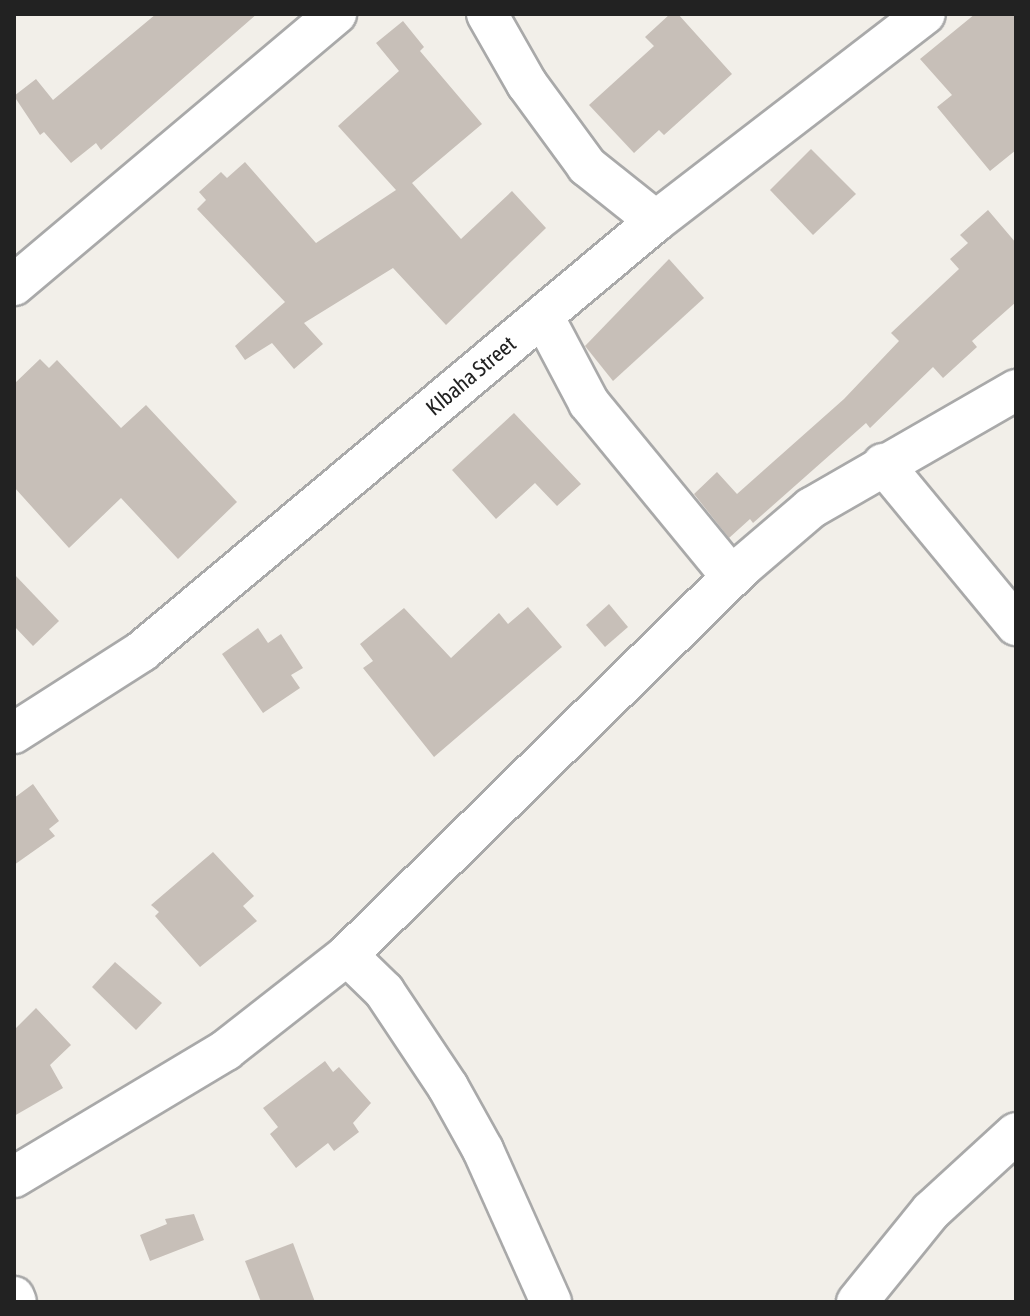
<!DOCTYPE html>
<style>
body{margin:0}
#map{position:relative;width:1030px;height:1316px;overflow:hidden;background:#f2efe9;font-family:"Asap Condensed",sans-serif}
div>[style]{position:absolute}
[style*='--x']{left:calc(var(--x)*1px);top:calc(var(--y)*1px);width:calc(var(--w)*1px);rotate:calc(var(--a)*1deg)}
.building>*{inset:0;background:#c7bfb8}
.roads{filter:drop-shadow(2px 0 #a9a9a9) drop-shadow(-2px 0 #a9a9a9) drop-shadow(0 2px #a9a9a9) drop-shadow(0 -2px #a9a9a9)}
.minor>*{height:40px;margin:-20px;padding:0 20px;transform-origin:20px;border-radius:20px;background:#fff}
span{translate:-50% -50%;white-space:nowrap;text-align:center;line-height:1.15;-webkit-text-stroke:8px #fff;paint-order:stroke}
.street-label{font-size:22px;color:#222}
.frame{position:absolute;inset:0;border:16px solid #222;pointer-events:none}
</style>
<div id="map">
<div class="building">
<i style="clip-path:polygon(156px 14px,257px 14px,101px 150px,96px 143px,71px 163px,44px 132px,40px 135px,14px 96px,36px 79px,53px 100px)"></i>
<i style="clip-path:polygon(670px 14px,678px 14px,732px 74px,664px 135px,659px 130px,634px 153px,589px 105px,654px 46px,645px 37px)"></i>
<i style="clip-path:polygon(975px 14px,1016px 14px,1016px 150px,990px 171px,937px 107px,952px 95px,920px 59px)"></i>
<i style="clip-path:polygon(403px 21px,424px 47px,420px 51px,482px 124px,412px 183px,461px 239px,512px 191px,546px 228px,446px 325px,393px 268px,304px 323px,323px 344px,294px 369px,272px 343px,245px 360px,235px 346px,285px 302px,197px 209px,206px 200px,199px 192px,221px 172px,227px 178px,245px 162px,316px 243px,396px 190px,338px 126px,399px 71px,376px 43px)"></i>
<i style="clip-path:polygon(811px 149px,856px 194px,813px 235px,770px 190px)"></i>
<i style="clip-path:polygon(988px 210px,1016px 243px,1016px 302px,972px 341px,977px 347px,943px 378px,933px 367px,870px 428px,866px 423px,753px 523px,750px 519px,729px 538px,694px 494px,717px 472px,737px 494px,844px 399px,899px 341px,891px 333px,959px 269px,950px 259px,968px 243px,960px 235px)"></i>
<i style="clip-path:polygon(669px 259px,704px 298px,613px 381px,585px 346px)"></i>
<i style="clip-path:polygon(40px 359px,49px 368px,57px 360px,121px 428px,146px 405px,237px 502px,178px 559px,121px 498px,69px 548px,14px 487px,14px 384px)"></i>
<i style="clip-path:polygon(514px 413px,581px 484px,557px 506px,535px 483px,496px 519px,452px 470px)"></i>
<i style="clip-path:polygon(14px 574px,59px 621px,33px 646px,14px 626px)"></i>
<i style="clip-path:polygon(609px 604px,628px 627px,605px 647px,586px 625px)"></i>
<i style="clip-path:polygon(528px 607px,562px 647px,434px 757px,363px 668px,373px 661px,360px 644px,404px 608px,451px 658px,499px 613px,508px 624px)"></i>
<i style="clip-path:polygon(258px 628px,268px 643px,281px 634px,303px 668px,291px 675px,300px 688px,263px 713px,222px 654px)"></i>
<i style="clip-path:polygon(33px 784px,59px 821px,49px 829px,55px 836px,14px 865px,14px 798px)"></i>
<i style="clip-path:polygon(213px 852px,254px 896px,243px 906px,257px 921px,200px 967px,155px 916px,159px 912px,151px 905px)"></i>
<i style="clip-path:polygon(115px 962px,162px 1003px,136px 1030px,92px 987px)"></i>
<i style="clip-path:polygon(36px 1008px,71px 1045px,50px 1065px,63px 1088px,14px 1116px,14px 1030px)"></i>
<i style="clip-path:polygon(325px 1061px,333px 1072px,339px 1067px,371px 1103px,353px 1123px,359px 1132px,334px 1151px,328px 1143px,296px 1168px,270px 1134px,278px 1127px,263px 1108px)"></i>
<i style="clip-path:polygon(194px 1214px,204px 1240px,150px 1261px,140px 1235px,167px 1224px,165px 1219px)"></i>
<i style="clip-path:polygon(293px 1243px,315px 1302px,261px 1302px,245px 1261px)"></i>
</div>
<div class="roads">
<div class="minor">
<i style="--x:487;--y:14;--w:81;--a:60.3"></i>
<i style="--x:527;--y:84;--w:102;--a:53.8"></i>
<i style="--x:587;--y:166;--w:88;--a:38.6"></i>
<i style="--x:14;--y:285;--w:421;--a:-40.1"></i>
<i style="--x:543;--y:316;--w:98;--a:62.1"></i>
<i style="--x:589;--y:403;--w:225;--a:50.6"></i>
<i style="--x:883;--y:464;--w:209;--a:50.4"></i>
<i style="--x:14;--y:733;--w:152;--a:-32.6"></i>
<i style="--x:142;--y:651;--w:670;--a:-39.92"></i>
<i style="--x:656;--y:221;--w:339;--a:-37.6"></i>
<i style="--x:347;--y:955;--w:52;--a:44.2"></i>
<i style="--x:384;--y:991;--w:115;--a:56.3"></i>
<i style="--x:448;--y:1087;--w:72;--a:60.9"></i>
<i style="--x:483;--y:1150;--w:167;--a:65.9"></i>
<i style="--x:14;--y:1177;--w:247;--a:-30.9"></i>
<i style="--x:226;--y:1050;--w:154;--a:-38.1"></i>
<i style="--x:347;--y:955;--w:554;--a:-44.49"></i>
<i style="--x:742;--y:567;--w:91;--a:-40.5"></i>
<i style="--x:811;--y:508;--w:237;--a:-29.9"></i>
<i style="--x:14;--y:1297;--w:5;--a:68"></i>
<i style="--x:857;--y:1302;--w:117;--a:-50.9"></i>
<i style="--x:931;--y:1211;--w:115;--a:-42.5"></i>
</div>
</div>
<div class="street-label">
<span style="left:471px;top:376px;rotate:-40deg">KIbaha Street</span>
</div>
<div class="frame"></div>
</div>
